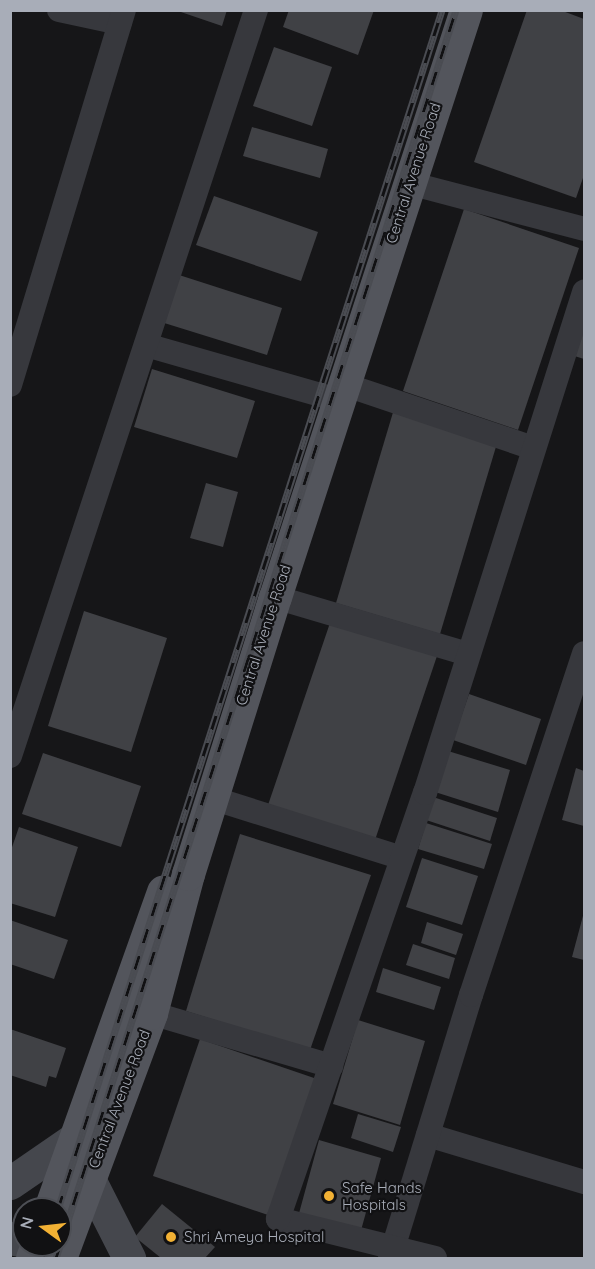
<!DOCTYPE html>
<style>
body{margin:0}
#map{position:relative;width:595px;height:1269px;overflow:hidden;background:#161618;font-family:Quicksand,sans-serif}
div>[style]{position:absolute}
[style*='--x']{left:calc(var(--x)*1px);top:calc(var(--y)*1px);width:calc(var(--w)*1px);rotate:calc(var(--a)*1deg)}
.building>*{inset:0;background:#404145}
.street>*{height:24px;margin:-12px;padding:0 12px;transform-origin:12px;border-radius:12px;background:#37383d}
.secondary>*{height:33px;margin:-16.5px;padding:0 16.5px;transform-origin:16.5px;border-radius:16.5px;background:#45474d}
.primary>*{height:33px;margin:-16.5px;padding:0 16.5px;transform-origin:16.5px;border-radius:16.5px;background:#53555c}
.rail>*{height:7px;margin-top:-3.5px;transform-origin:0;background:repeating-linear-gradient(90deg,#111113 0 14px,#4a4c52 0 28px);box-sizing:border-box;border-block:2px solid #4a4c52}
.dots>*{width:16px;height:16px;translate:-50% -50%;box-sizing:border-box;border:3px solid #111113;border-radius:50%}
span{translate:-50% -50%;white-space:nowrap;text-align:center;line-height:1.15;-webkit-text-stroke:4.5px #111113;paint-order:stroke}
.street-label{font-size:15px;color:#a8adb8}
.poi-label{font-size:15px;color:#a8adb8}
.left{translate:0 -50%;text-align:left}
.frame{position:absolute;inset:0;border:12px solid #a8adb8;pointer-events:none}
.north{position:absolute;left:12px;top:1197px;width:60px;height:60px;box-sizing:border-box;background:#111113;border:2px solid #4d4f55;border-radius:50%;rotate:285deg;font-size:16px;font-weight:700;line-height:24px;text-align:center;color:#a8adb8}
.north::after{content:'';display:block;margin:auto;width:21px;height:27px;background:#f2b134;clip-path:polygon(50% 0,100% 100%,50% 72%,0 100%)}
</style>
<div id="map">
<div class="building">
<i style="clip-path:polygon(175px 10px,227px 10px,222px 26px)"></i>
<i style="clip-path:polygon(289px 10px,374px 10px,358px 55px,283px 27px)"></i>
<i style="clip-path:polygon(527px 10px,560px 10px,584px 19px,584px 175px,576px 198px,474px 162px)"></i>
<i style="clip-path:polygon(274px 47px,332px 67px,312px 126px,253px 106px)"></i>
<i style="clip-path:polygon(252px 127px,328px 149px,320px 178px,243px 156px)"></i>
<i style="clip-path:polygon(214px 196px,318px 232px,301px 281px,196px 245px)"></i>
<i style="clip-path:polygon(464px 209px,579px 248px,518px 430px,403px 391px)"></i>
<i style="clip-path:polygon(176px 274px,282px 308px,267px 355px,161px 322px)"></i>
<i style="clip-path:polygon(584px 329px,584px 359px,568px 354px)"></i>
<i style="clip-path:polygon(152px 369px,255px 401px,237px 458px,134px 427px)"></i>
<i style="clip-path:polygon(394px 409px,498px 440px,440px 634px,336px 603px)"></i>
<i style="clip-path:polygon(206px 483px,238px 492px,223px 547px,190px 538px)"></i>
<i style="clip-path:polygon(84px 611px,167px 638px,131px 752px,48px 726px)"></i>
<i style="clip-path:polygon(331px 620px,437px 656px,374px 843px,267px 808px)"></i>
<i style="clip-path:polygon(469px 694px,541px 719px,526px 765px,453px 740px)"></i>
<i style="clip-path:polygon(448px 751px,510px 770px,498px 812px,435px 792px)"></i>
<i style="clip-path:polygon(43px 753px,141px 786px,121px 847px,22px 814px)"></i>
<i style="clip-path:polygon(576px 768px,584px 771px,584px 826px,562px 820px)"></i>
<i style="clip-path:polygon(433px 797px,497px 818px,490px 841px,426px 820px)"></i>
<i style="clip-path:polygon(426px 823px,492px 844px,484px 869px,418px 849px)"></i>
<i style="clip-path:polygon(19px 827px,78px 847px,55px 917px,10px 903px,10px 853px)"></i>
<i style="clip-path:polygon(240px 834px,371px 875px,310px 1050px,186px 1011px)"></i>
<i style="clip-path:polygon(422px 858px,478px 876px,462px 925px,406px 907px)"></i>
<i style="clip-path:polygon(584px 912px,584px 960px,572px 957px)"></i>
<i style="clip-path:polygon(10px 920px,68px 940px,54px 979px,10px 964px)"></i>
<i style="clip-path:polygon(427px 922px,463px 934px,456px 955px,421px 943px)"></i>
<i style="clip-path:polygon(413px 944px,455px 958px,449px 979px,406px 965px)"></i>
<i style="clip-path:polygon(383px 968px,441px 987px,434px 1010px,376px 992px)"></i>
<i style="clip-path:polygon(358px 1020px,425px 1041px,400px 1125px,333px 1104px)"></i>
<i style="clip-path:polygon(10px 1029px,66px 1048px,56px 1078px,49px 1076px,46px 1087px,10px 1075px)"></i>
<i style="clip-path:polygon(200px 1039px,317px 1079px,271px 1216px,153px 1176px)"></i>
<i style="clip-path:polygon(358px 1114px,401px 1127px,393px 1152px,351px 1138px)"></i>
<i style="clip-path:polygon(319px 1140px,381px 1158px,360px 1234px,298px 1217px)"></i>
<i style="clip-path:polygon(162px 1204px,215px 1247px,205px 1258px,161px 1258px,135px 1237px)"></i>
</div>
<div class="street">
<i style="--x:59;--y:10;--w:62;--a:12"></i>
<i style="--x:409;--y:183;--w:181;--a:14.7"></i>
<i style="--x:146;--y:345;--w:188;--a:16"></i>
<i style="--x:10;--y:385;--w:392;--a:-73.1"></i>
<i style="--x:346;--y:385;--w:197;--a:18.6"></i>
<i style="--x:275;--y:597;--w:201;--a:16.5"></i>
<i style="--x:10;--y:756;--w:786;--a:-71.75"></i>
<i style="--x:212;--y:798;--w:199;--a:17.5"></i>
<i style="--x:151;--y:1013;--w:188;--a:16.4"></i>
<i style="--x:428;--y:1135;--w:163;--a:16.8"></i>
<i style="--x:390;--y:1258;--w:275;--a:-72.9"></i>
<i style="--x:471;--y:995;--w:360;--a:-71.7"></i>
<i style="--x:435;--y:1258;--w:162;--a:-166"></i>
<i style="--x:278;--y:1219;--w:451;--a:-71"></i>
<i style="--x:425;--y:793;--w:526;--a:-72.39"></i>
</div>
<div class="secondary">
<i style="--x:89;--y:1179;--w:89;--a:63.1"></i>
<i style="--x:10;--y:1183;--w:81;--a:-34.5"></i>
<i style="--x:10;--y:1238;--w:14;--a:12"></i>
</div>
<div class="primary">
<i style="--x:50;--y:1209;--w:337;--a:-70.4"></i>
<i style="--x:32;--y:1258;--w:14;--a:-69"></i>
<i style="--x:60;--y:1258;--w:261;--a:-69.6"></i>
<i style="--x:151;--y:1013;--w:144;--a:-75.1"></i>
<i style="--x:188;--y:874;--w:290;--a:-72.6"></i>
<i style="--x:275;--y:597;--w:617;--a:-71.98"></i>
</div>
<div class="rail">
<i style="--x:58;--y:1209;--w:1259;--a:-72.24"></i>
<i style="--x:43;--y:1258;--w:14;--a:-73"></i>
<i style="--x:56;--y:1258;--w:1311;--a:-72.23"></i>
</div>
<div class="dots">
<i style="left:329px;top:1196px;background:#f2b134"></i>
<i style="left:171px;top:1237px;background:#f2b134"></i>
</div>
<div class="street-label">
<span style="left:413px;top:173px;rotate:-72deg">Central Avenue Road</span>
<span style="left:263px;top:635px;rotate:-72deg">Central Avenue Road</span>
<span style="left:119px;top:1099px;rotate:-69deg">Central Avenue Road</span>
</div>
<div class="poi-label">
<span class="left" style="left:342px;top:1196px">Safe Hands<br>Hospitals</span>
<span class="left" style="left:184px;top:1237px">Shri Ameya Hospital</span>
</div>
<div class="frame"></div>
<div class="north">N</div>
</div>
